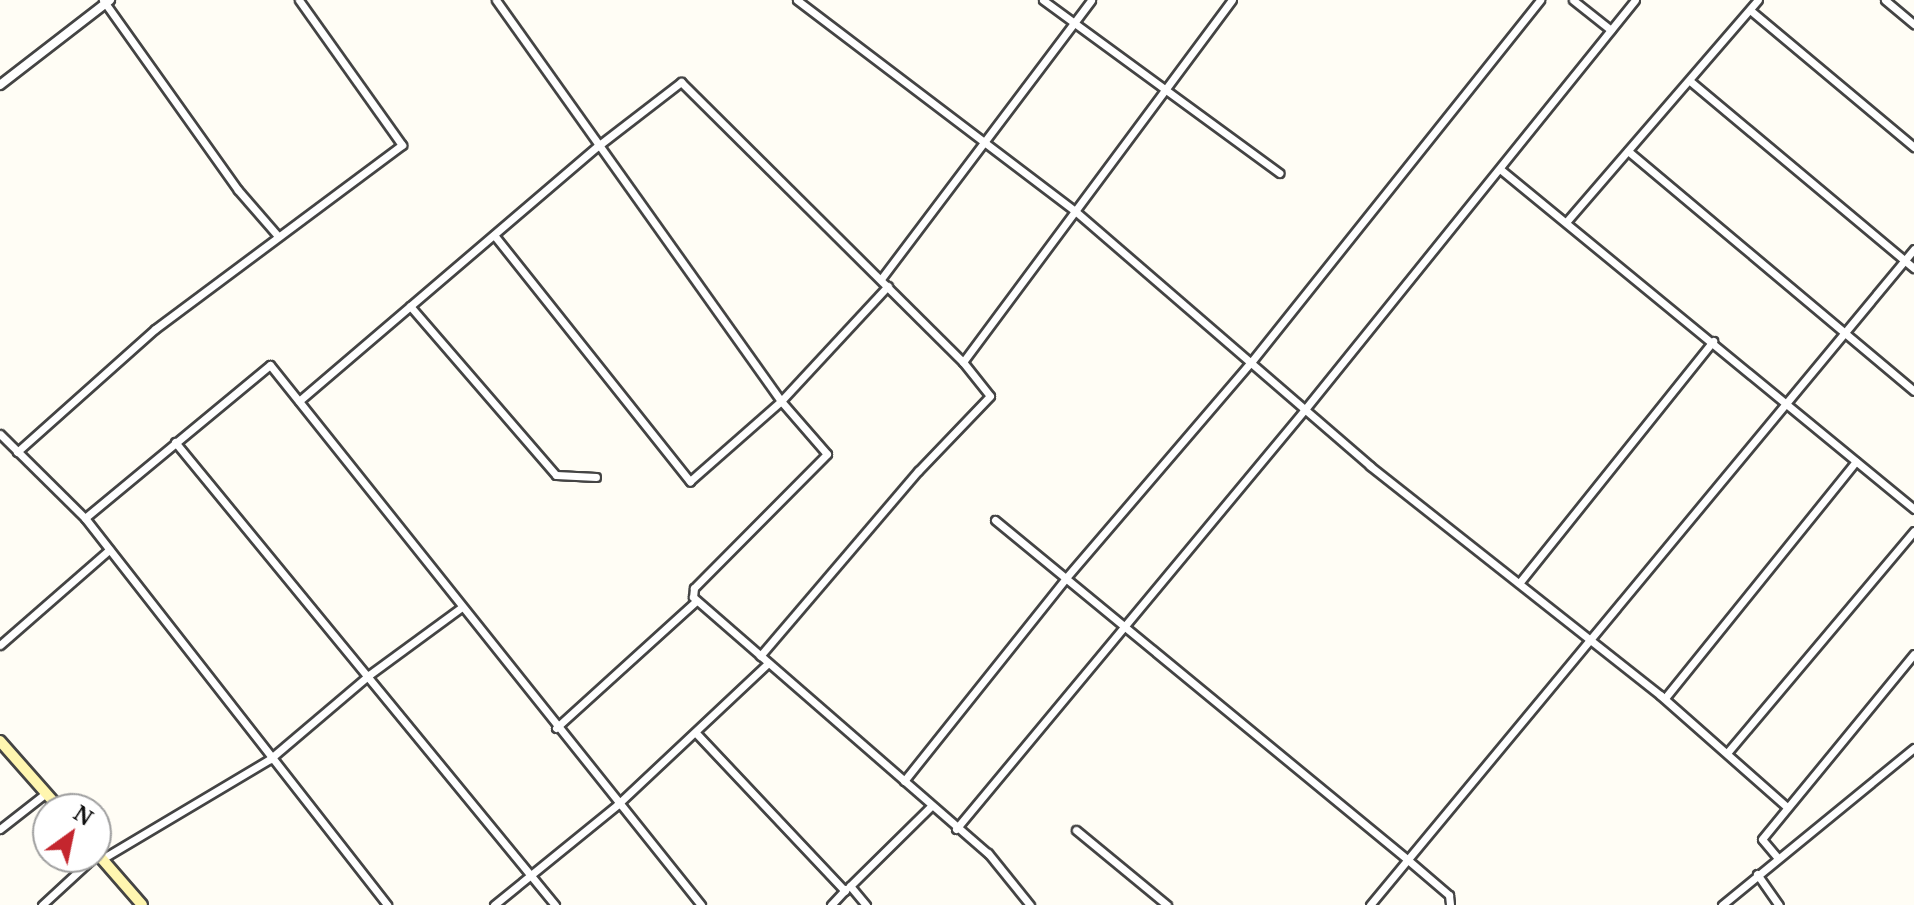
<!DOCTYPE html>
<style>
body{margin:0}
#map{position:relative;width:1914px;height:905px;overflow:hidden;background:#fffdf5;font-family:"Noto Serif",serif}
div>[style]{position:absolute}
[style*='--x']{left:calc(var(--x)*1px);top:calc(var(--y)*1px);width:calc(var(--w)*1px);rotate:calc(var(--a)*1deg)}
.roads{filter:drop-shadow(2px 0 #444) drop-shadow(-2px 0 #444) drop-shadow(0 2px #444) drop-shadow(0 -2px #444)}
.minor>*{height:7px;margin:-3.5px;padding:0 3.5px;transform-origin:3.5px;border-radius:3.5px;background:#fff}
.tertiary>*{height:8px;margin:-4px;padding:0 4px;transform-origin:4px;border-radius:4px;background:#fff}
.secondary>*{height:10px;margin:-5px;padding:0 5px;transform-origin:5px;border-radius:5px;background:#fff6b0}
span{translate:-50% -50%;white-space:nowrap;text-align:center;line-height:1.15;-webkit-text-stroke:8px #fff;paint-order:stroke}
.north{position:absolute;left:32px;top:793px;width:80px;height:80px;box-sizing:border-box;background:#fff;border:2px solid #a0a0a0;border-radius:50%;rotate:33deg;font-size:22px;font-weight:700;line-height:32px;text-align:center;color:#111}
.north::after{content:'';display:block;margin:auto;width:28px;height:36px;background:#c4262e;clip-path:polygon(50% 0,100% 100%,50% 72%,0 100%)}
</style>
<div id="map">
<div class="roads">
<div class="minor">
<i style="--x:103;--y:0;--w:233;--a:54.6"></i>
<i style="--x:238;--y:190;--w:61;--a:49"></i>
<i style="--x:496;--y:0;--w:492;--a:54.6"></i>
<i style="--x:781;--y:401;--w:70;--a:49"></i>
<i style="--x:827;--y:454;--w:189;--a:134.8"></i>
<i style="--x:694;--y:588;--w:9;--a:96"></i>
<i style="--x:693;--y:597;--w:391;--a:41"></i>
<i style="--x:988;--y:853;--w:67;--a:51.1"></i>
<i style="--x:797;--y:0;--w:349;--a:37.2"></i>
<i style="--x:1075;--y:211;--w:390;--a:40.8"></i>
<i style="--x:1370;--y:466;--w:370;--a:38.3"></i>
<i style="--x:1660;--y:695;--w:169;--a:41.4"></i>
<i style="--x:1043;--y:0;--w:293;--a:36.2"></i>
<i style="--x:1573;--y:0;--w:48;--a:38.3"></i>
<i style="--x:1885;--y:0;--w:38;--a:40"></i>
<i style="--x:1750;--y:10;--w:214;--a:39.9"></i>
<i style="--x:1690;--y:81;--w:292;--a:39.9"></i>
<i style="--x:1628;--y:151;--w:373;--a:40"></i>
<i style="--x:1500;--y:169;--w:536;--a:39.39"></i>
<i style="--x:1567;--y:221;--w:292;--a:-49.2"></i>
<i style="--x:494;--y:235;--w:315;--a:51.5"></i>
<i style="--x:690;--y:481;--w:121;--a:-41.3"></i>
<i style="--x:781;--y:401;--w:157;--a:-47.1"></i>
<i style="--x:881;--y:279;--w:349;--a:-53"></i>
<i style="--x:410;--y:306;--w:223;--a:49.2"></i>
<i style="--x:556;--y:475;--w:40;--a:2.9"></i>
<i style="--x:963;--y:362;--w:451;--a:-53.4"></i>
<i style="--x:299;--y:401;--w:393;--a:-40.5"></i>
<i style="--x:598;--y:146;--w:105;--a:-37.6"></i>
<i style="--x:681;--y:82;--w:397;--a:44.8"></i>
<i style="--x:963;--y:362;--w:43;--a:51.5"></i>
<i style="--x:990;--y:396;--w:104;--a:133.8"></i>
<i style="--x:918;--y:471;--w:243;--a:130.5"></i>
<i style="--x:0;--y:434;--w:120;--a:44.7"></i>
<i style="--x:85;--y:518;--w:491;--a:52"></i>
<i style="--x:175;--y:442;--w:599;--a:50.62"></i>
<i style="--x:17;--y:452;--w:185;--a:-41.7"></i>
<i style="--x:155;--y:329;--w:308;--a:-36.7"></i>
<i style="--x:402;--y:145;--w:178;--a:-125.4"></i>
<i style="--x:85;--y:518;--w:240;--a:-39.6"></i>
<i style="--x:270;--y:365;--w:691;--a:51.4"></i>
<i style="--x:995;--y:520;--w:535;--a:39.46"></i>
<i style="--x:1408;--y:860;--w:54;--a:40.5"></i>
<i style="--x:1449;--y:895;--w:10;--a:84"></i>
<i style="--x:1520;--y:582;--w:309;--a:-51.3"></i>
<i style="--x:0;--y:645;--w:145;--a:-41.1"></i>
<i style="--x:1665;--y:698;--w:304;--a:-51.1"></i>
<i style="--x:556;--y:728;--w:189;--a:-42.2"></i>
<i style="--x:696;--y:733;--w:217;--a:46.7"></i>
<i style="--x:1727;--y:753;--w:290;--a:-49.9"></i>
<i style="--x:904;--y:781;--w:258;--a:-51.4"></i>
<i style="--x:1065;--y:579;--w:287;--a:-49.4"></i>
<i style="--x:1252;--y:361;--w:462;--a:-51.4"></i>
<i style="--x:0;--y:829;--w:58;--a:-38"></i>
<i style="--x:956;--y:829;--w:547;--a:-50.26"></i>
<i style="--x:1306;--y:408;--w:524;--a:-51.12"></i>
<i style="--x:1076;--y:830;--w:118;--a:39.5"></i>
<i style="--x:1777;--y:857;--w:23;--a:-130"></i>
<i style="--x:1762;--y:839;--w:239;--a:-50.6"></i>
<i style="--x:102;--y:859;--w:196;--a:-30.8"></i>
<i style="--x:270;--y:759;--w:130;--a:-40.3"></i>
<i style="--x:369;--y:675;--w:115;--a:-36.2"></i>
<i style="--x:1757;--y:874;--w:38;--a:55"></i>
<i style="--x:42;--y:905;--w:71;--a:-42.7"></i>
<i style="--x:494;--y:905;--w:159;--a:-39.1"></i>
<i style="--x:617;--y:805;--w:207;--a:-43.2"></i>
<i style="--x:831;--y:905;--w:22;--a:-47"></i>
<i style="--x:866;--y:905;--w:25;--a:-130"></i>
<i style="--x:850;--y:886;--w:114;--a:-44.6"></i>
<i style="--x:1370;--y:905;--w:852;--a:-50.33"></i>
<i style="--x:1722;--y:905;--w:248;--a:-39.3"></i>
</div>
<div class="tertiary">
<i style="--x:0;--y:85;--w:139;--a:-37.7"></i>
</div>
<div class="secondary">
<i style="--x:0;--y:741;--w:91;--a:48.6"></i>
<i style="--x:96;--y:852;--w:70;--a:49"></i>
</div>
</div>
<div class="north">N</div>
</div>
